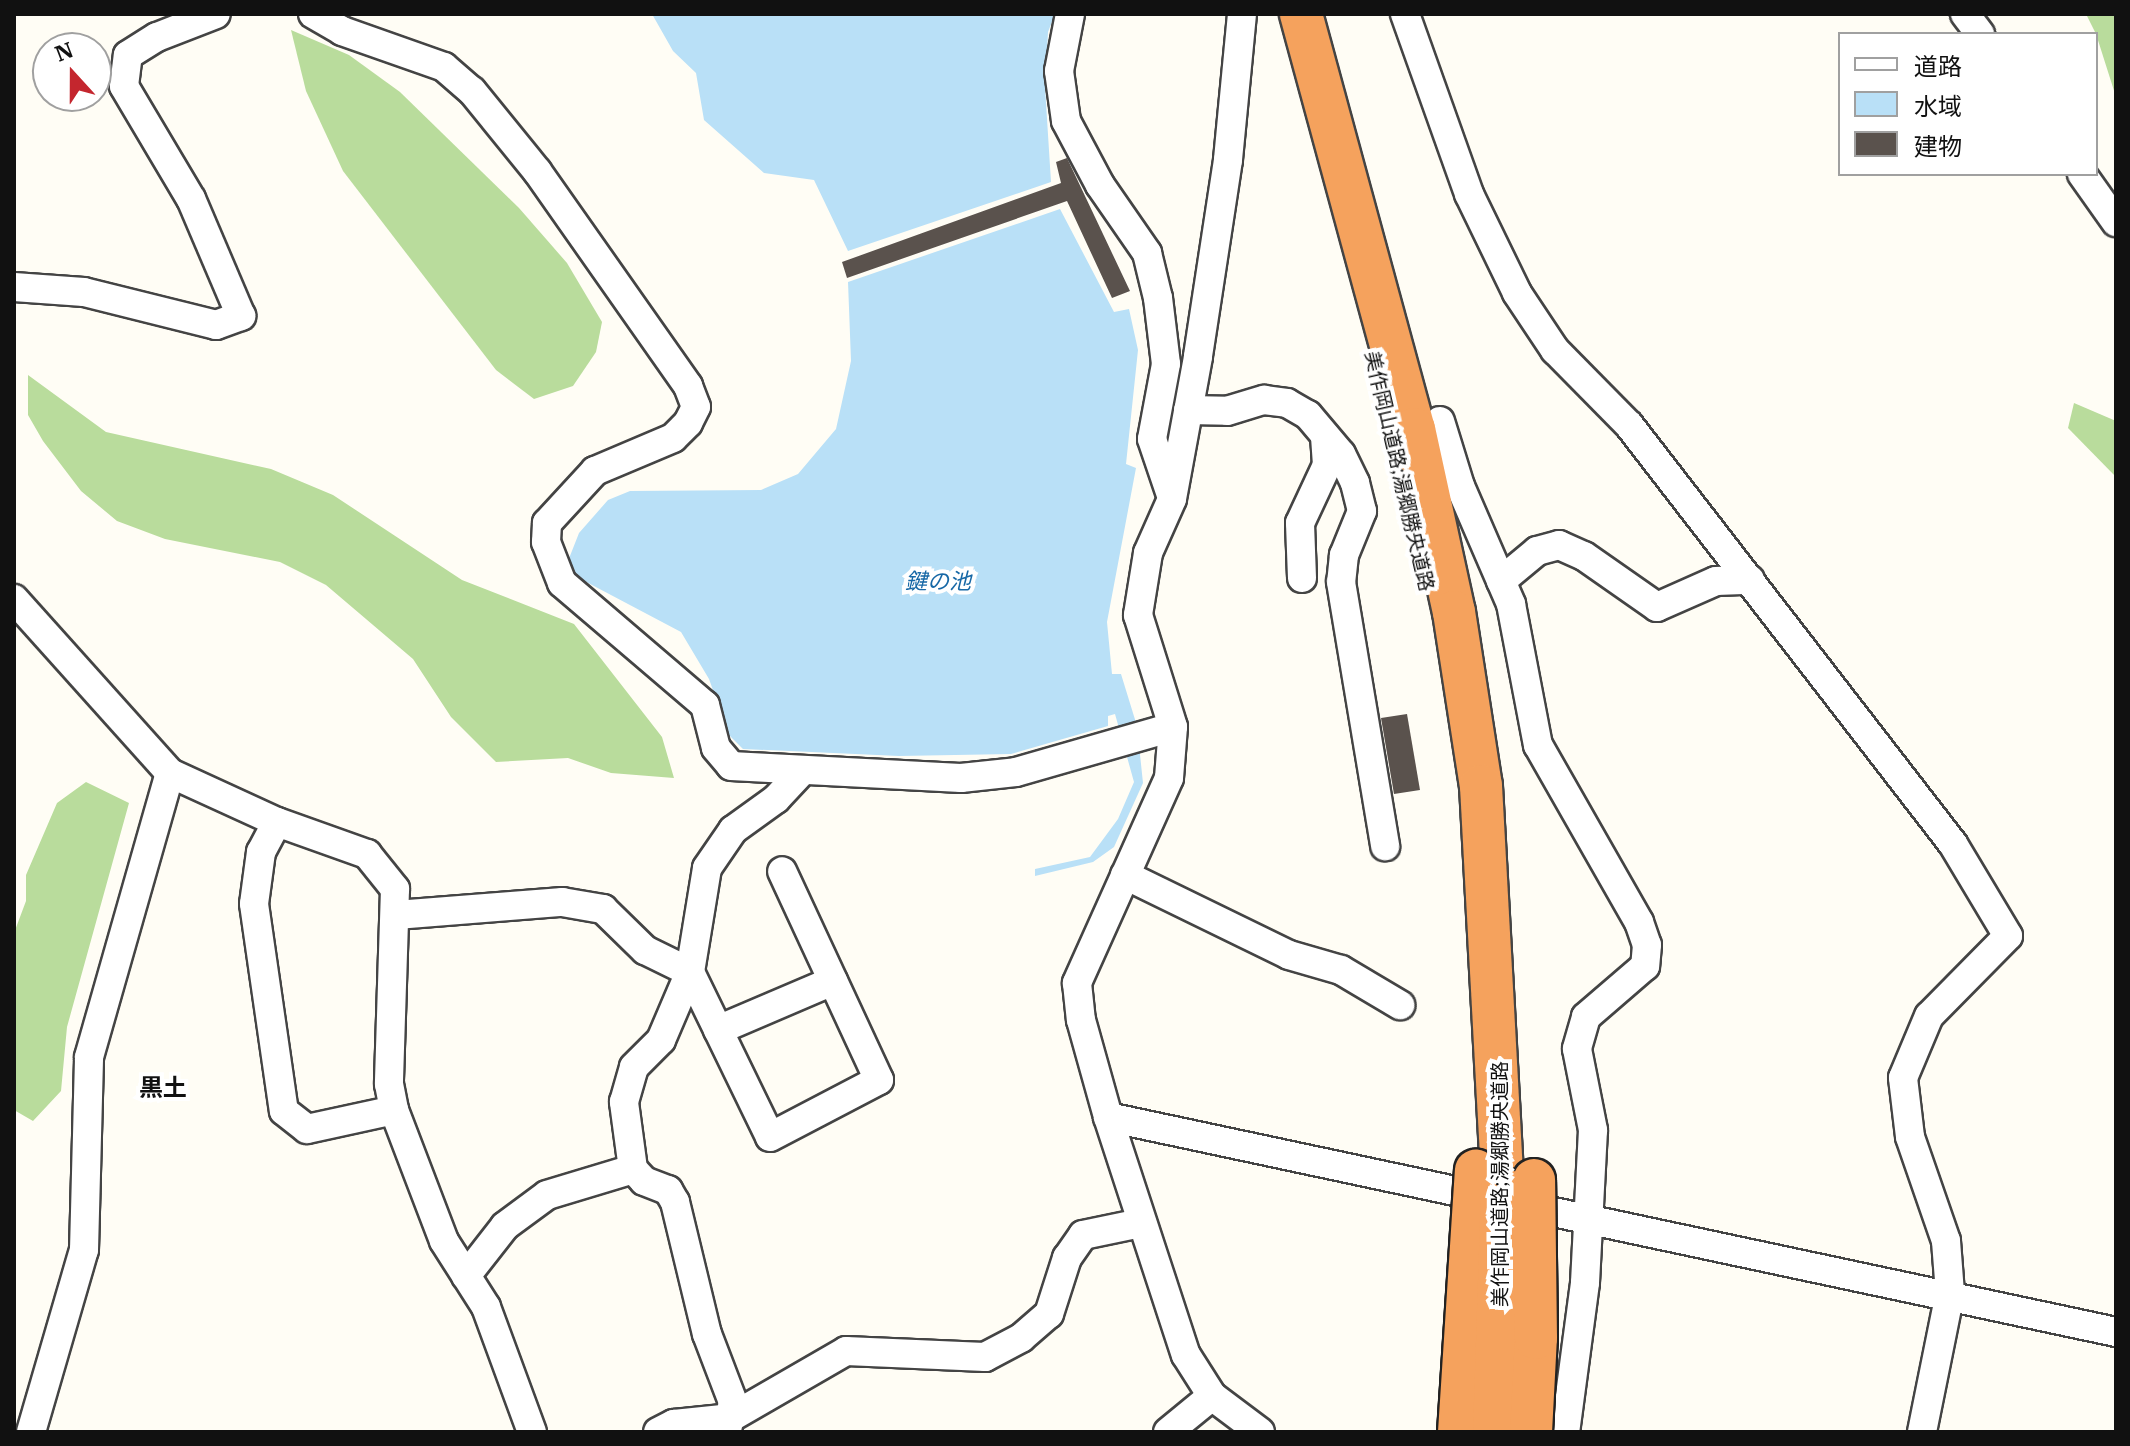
<!DOCTYPE html>
<meta charset="utf-8">
<style>
body{margin:0}
#map{position:relative;width:2130px;height:1446px;overflow:hidden;background:#fffdf5;font-family:"IBM Plex Serif","Noto Sans JP",serif}
div>[style]{position:absolute}
[style*='--x']{left:calc(var(--x)*1px);top:calc(var(--y)*1px);width:calc(var(--w)*1px);rotate:calc(var(--a)*1deg)}
.forest>*{inset:0;background:#b9dc9c}
.water>*{inset:0;background:#b9e0f7}
.building>*{inset:0;background:#5a524d}
.roads{filter:drop-shadow(2px 0 #444) drop-shadow(-2px 0 #444) drop-shadow(0 2px #444) drop-shadow(0 -2px #444)}
.minor>*{height:28px;margin:-14px;padding:0 14px;transform-origin:14px;border-radius:14px;background:#fff}
.highway>*{height:42px;margin:-21px;padding:0 21px;transform-origin:21px;border-radius:21px;background:#f5a25d}
.bridges{filter:drop-shadow(2px 0 #222) drop-shadow(-2px 0 #222) drop-shadow(0 2px #222) drop-shadow(0 -2px #222)}
.highway-bridge>*{height:42px;margin:-21px;padding:0 21px;transform-origin:21px;border-radius:21px;background:#f5a25d}
span{translate:-50% -50%;white-space:nowrap;text-align:center;line-height:1.15;-webkit-text-stroke:8px #fff;paint-order:stroke}
.street-label{font-size:20px;color:#111}
.water-label{font-size:22px;color:#1768a6;font-style:italic}
.quarter-label{font-size:24px;color:#111;font-weight:700}
.frame{position:absolute;inset:0;border:16px solid #111;pointer-events:none}
.legend{position:absolute;left:1838px;top:32px;width:260px;height:144px;box-sizing:border-box;background:#fff;border:2px solid #a0a0a0;margin:0;padding:10px 14px;list-style:none;font-size:24px;color:#111}
.legend li{display:flex;align-items:center;gap:16px;height:40px}
.legend b{width:40px;border:2px solid #a0a0a0}
.north{position:absolute;left:32px;top:32px;width:80px;height:80px;box-sizing:border-box;background:#fff;border:2px solid #a0a0a0;border-radius:50%;rotate:339deg;font-size:22px;font-weight:700;line-height:32px;text-align:center;color:#111}
.north::after{content:'';display:block;margin:auto;width:28px;height:36px;background:#c4262e;clip-path:polygon(50% 0,100% 100%,50% 72%,0 100%)}
</style>
<div id="map">
<div class="forest">
<i style="clip-path:polygon(2086px 14px,2116px 14px,2116px 97px,2096px 34px)"></i>
<i style="clip-path:polygon(291px 30px,349px 55px,400px 92px,519px 208px,567px 263px,602px 322px,596px 352px,573px 386px,534px 399px,496px 370px,343px 171px,306px 91px)"></i>
<i style="clip-path:polygon(28px 375px,106px 432px,271px 469px,333px 495px,462px 580px,574px 624px,662px 737px,674px 778px,611px 773px,568px 758px,496px 762px,451px 717px,413px 659px,326px 585px,280px 562px,165px 539px,117px 521px,81px 491px,43px 441px,28px 415px)"></i>
<i style="clip-path:polygon(2074px 403px,2116px 421px,2116px 477px,2068px 428px)"></i>
<i style="clip-path:polygon(86px 782px,129px 803px,67px 1027px,61px 1091px,33px 1121px,14px 1110px,14px 933px,26px 901px,26px 875px,57px 803px)"></i>
</div>
<div class="water">
<i style="clip-path:polygon(652px 14px,1055px 14px,1048px 32px,1045px 87px,1051px 182px,848px 251px,814px 180px,764px 173px,704px 120px,696px 73px,673px 51px)"></i>
<i style="clip-path:polygon(1060px 209px,1114px 312px,1129px 309px,1138px 350px,1126px 464px,1136px 468px,1107px 622px,1112px 674px,1121px 674px,1137px 726px,1143px 783px,1114px 847px,1093px 862px,1035px 876px,1035px 869px,1090px 857px,1118px 819px,1134px 782px,1115px 714px,1108px 716px,1108px 726px,1011px 754px,899px 756px,743px 749px,729px 735px,709px 679px,681px 632px,575px 576px,568px 561px,579px 533px,608px 500px,630px 491px,761px 490px,798px 474px,836px 429px,851px 361px,848px 282px)"></i>
</div>
<div class="building">
<i style="clip-path:polygon(1067px 158px,1130px 291px,1112px 298px,1067px 201px,847px 278px,842px 262px,1061px 183px,1056px 162px)"></i>
<i style="clip-path:polygon(1407px 714px,1420px 790px,1394px 794px,1381px 718px)"></i>
</div>
<div class="roads">
<div class="minor">
<i style="--x:313;--y:14;--w:34;--a:30"></i>
<i style="--x:342;--y:31;--w:108;--a:19.4"></i>
<i style="--x:444;--y:67;--w:37;--a:41"></i>
<i style="--x:472;--y:91;--w:103;--a:50.9"></i>
<i style="--x:537;--y:171;--w:263;--a:54.9"></i>
<i style="--x:688;--y:386;--w:22;--a:69"></i>
<i style="--x:696;--y:407;--w:18;--a:117"></i>
<i style="--x:688;--y:423;--w:21;--a:135"></i>
<i style="--x:673;--y:438;--w:85;--a:157.1"></i>
<i style="--x:595;--y:471;--w:71;--a:132.7"></i>
<i style="--x:547;--y:523;--w:19;--a:93"></i>
<i style="--x:546;--y:542;--w:44;--a:68.7"></i>
<i style="--x:562;--y:583;--w:188;--a:40.5"></i>
<i style="--x:705;--y:705;--w:44;--a:75.7"></i>
<i style="--x:716;--y:748;--w:23;--a:50"></i>
<i style="--x:731;--y:766;--w:230;--a:3"></i>
<i style="--x:961;--y:778;--w:55;--a:-6.2"></i>
<i style="--x:1016;--y:772;--w:163;--a:-16"></i>
<i style="--x:1070;--y:14;--w:58;--a:100.9"></i>
<i style="--x:1059;--y:71;--w:50;--a:82"></i>
<i style="--x:1066;--y:121;--w:72;--a:62"></i>
<i style="--x:1100;--y:185;--w:83;--a:55.3"></i>
<i style="--x:1147;--y:253;--w:46;--a:76.3"></i>
<i style="--x:1158;--y:298;--w:66;--a:83.1"></i>
<i style="--x:1166;--y:364;--w:76;--a:100.6"></i>
<i style="--x:1152;--y:439;--w:59;--a:71.3"></i>
<i style="--x:1242;--y:14;--w:147;--a:95.5"></i>
<i style="--x:1228;--y:160;--w:199;--a:98.7"></i>
<i style="--x:1198;--y:357;--w:144;--a:100.4"></i>
<i style="--x:1172;--y:499;--w:59;--a:114"></i>
<i style="--x:1148;--y:553;--w:63;--a:99.2"></i>
<i style="--x:1138;--y:615;--w:117;--a:72.6"></i>
<i style="--x:1173;--y:727;--w:51;--a:94.5"></i>
<i style="--x:1169;--y:778;--w:225;--a:114.2"></i>
<i style="--x:1077;--y:983;--w:37;--a:84"></i>
<i style="--x:1081;--y:1020;--w:101;--a:74.4"></i>
<i style="--x:1108;--y:1117;--w:250;--a:71.9"></i>
<i style="--x:1186;--y:1355;--w:49;--a:57.6"></i>
<i style="--x:1212;--y:1396;--w:60;--a:36.9"></i>
<i style="--x:1405;--y:14;--w:191;--a:70.4"></i>
<i style="--x:1469;--y:194;--w:110;--a:64.1"></i>
<i style="--x:1517;--y:293;--w:69;--a:56.3"></i>
<i style="--x:1555;--y:350;--w:105;--a:45.4"></i>
<i style="--x:1629;--y:425;--w:530;--a:52.29"></i>
<i style="--x:1953;--y:844;--w:107;--a:59.1"></i>
<i style="--x:2008;--y:936;--w:112;--a:134.6"></i>
<i style="--x:1929;--y:1016;--w:67;--a:112.8"></i>
<i style="--x:1903;--y:1078;--w:59;--a:83.2"></i>
<i style="--x:1910;--y:1137;--w:110;--a:70.9"></i>
<i style="--x:1946;--y:1241;--w:52;--a:85.6"></i>
<i style="--x:1950;--y:1293;--w:142;--a:101.4"></i>
<i style="--x:1965;--y:14;--w:25;--a:53"></i>
<i style="--x:2082;--y:174;--w:59;--a:54.7"></i>
<i style="--x:14;--y:287;--w:70;--a:4.1"></i>
<i style="--x:84;--y:292;--w:136;--a:14"></i>
<i style="--x:216;--y:325;--w:27;--a:-20"></i>
<i style="--x:241;--y:316;--w:127;--a:-113.1"></i>
<i style="--x:191;--y:199;--w:131;--a:-120.7"></i>
<i style="--x:124;--y:86;--w:31;--a:-83"></i>
<i style="--x:128;--y:55;--w:34;--a:-32"></i>
<i style="--x:157;--y:37;--w:63;--a:-21.3"></i>
<i style="--x:1188;--y:410;--w:39;--a:1"></i>
<i style="--x:1227;--y:411;--w:39;--a:-17"></i>
<i style="--x:1264;--y:400;--w:23;--a:7"></i>
<i style="--x:1287;--y:403;--w:24;--a:30"></i>
<i style="--x:1308;--y:415;--w:51;--a:49.8"></i>
<i style="--x:1341;--y:454;--w:32;--a:64"></i>
<i style="--x:1355;--y:483;--w:29;--a:76"></i>
<i style="--x:1362;--y:511;--w:48;--a:112.2"></i>
<i style="--x:1344;--y:555;--w:27;--a:96"></i>
<i style="--x:1341;--y:582;--w:268;--a:80.5"></i>
<i style="--x:1440;--y:421;--w:68;--a:72.9"></i>
<i style="--x:1460;--y:486;--w:129;--a:66.6"></i>
<i style="--x:1511;--y:604;--w:144;--a:79.2"></i>
<i style="--x:1538;--y:745;--w:204;--a:60.3"></i>
<i style="--x:1639;--y:922;--w:24;--a:71"></i>
<i style="--x:1647;--y:945;--w:21;--a:95"></i>
<i style="--x:1645;--y:966;--w:78;--a:139.2"></i>
<i style="--x:1586;--y:1017;--w:33;--a:106"></i>
<i style="--x:1577;--y:1049;--w:83;--a:78.8"></i>
<i style="--x:1593;--y:1130;--w:153;--a:93"></i>
<i style="--x:1585;--y:1283;--w:150;--a:97.6"></i>
<i style="--x:1302;--y:578;--w:55;--a:-92.1"></i>
<i style="--x:1300;--y:523;--w:64;--a:-65"></i>
<i style="--x:1327;--y:465;--w:29;--a:-94"></i>
<i style="--x:1501;--y:581;--w:47;--a:-39.8"></i>
<i style="--x:1537;--y:551;--w:23;--a:-15"></i>
<i style="--x:1559;--y:545;--w:27;--a:24"></i>
<i style="--x:1584;--y:556;--w:89;--a:34.9"></i>
<i style="--x:1657;--y:607;--w:64;--a:-23.8"></i>
<i style="--x:1716;--y:581;--w:34;--a:-2"></i>
<i style="--x:14;--y:599;--w:234;--a:48.1"></i>
<i style="--x:170;--y:773;--w:118;--a:24.6"></i>
<i style="--x:277;--y:822;--w:96;--a:19.6"></i>
<i style="--x:367;--y:854;--w:45;--a:51.3"></i>
<i style="--x:395;--y:889;--w:195;--a:91.8"></i>
<i style="--x:389;--y:1084;--w:26;--a:79"></i>
<i style="--x:394;--y:1110;--w:140;--a:69.1"></i>
<i style="--x:444;--y:1241;--w:78;--a:57.5"></i>
<i style="--x:486;--y:1307;--w:133;--a:69.8"></i>
<i style="--x:277;--y:822;--w:34;--a:118"></i>
<i style="--x:261;--y:852;--w:52;--a:97.7"></i>
<i style="--x:254;--y:904;--w:209;--a:81.8"></i>
<i style="--x:284;--y:1111;--w:29;--a:38"></i>
<i style="--x:307;--y:1129;--w:89;--a:-12.3"></i>
<i style="--x:1125;--y:875;--w:182;--a:26"></i>
<i style="--x:1289;--y:955;--w:54;--a:16.1"></i>
<i style="--x:1341;--y:970;--w:69;--a:30.7"></i>
<i style="--x:396;--y:915;--w:167;--a:-4.5"></i>
<i style="--x:562;--y:902;--w:42;--a:9.7"></i>
<i style="--x:603;--y:909;--w:59;--a:44.3"></i>
<i style="--x:645;--y:950;--w:50;--a:26.1"></i>
<i style="--x:690;--y:972;--w:183;--a:64.1"></i>
<i style="--x:770;--y:1137;--w:123;--a:-27.6"></i>
<i style="--x:879;--y:1080;--w:230;--a:-114.9"></i>
<i style="--x:718;--y:1030;--w:125;--a:-23.1"></i>
<i style="--x:1108;--y:1117;--w:1031;--a:12.04"></i>
<i style="--x:633;--y:1169;--w:16;--a:47"></i>
<i style="--x:644;--y:1181;--w:26;--a:21"></i>
<i style="--x:668;--y:1190;--w:14;--a:60"></i>
<i style="--x:675;--y:1202;--w:136;--a:76.4"></i>
<i style="--x:707;--y:1334;--w:73;--a:69.1"></i>
<i style="--x:733;--y:1402;--w:30;--a:102"></i>
<i style="--x:466;--y:1276;--w:63;--a:-52"></i>
<i style="--x:505;--y:1226;--w:52;--a:-36.4"></i>
<i style="--x:547;--y:1195;--w:90;--a:-16.8"></i>
<i style="--x:633;--y:1169;--w:68;--a:-97.7"></i>
<i style="--x:624;--y:1102;--w:36;--a:-74"></i>
<i style="--x:634;--y:1067;--w:38;--a:-45"></i>
<i style="--x:661;--y:1040;--w:74;--a:-66.9"></i>
<i style="--x:690;--y:972;--w:105;--a:-80.7"></i>
<i style="--x:707;--y:868;--w:46;--a:-55.6"></i>
<i style="--x:733;--y:830;--w:53;--a:-35.8"></i>
<i style="--x:776;--y:799;--w:38;--a:-47"></i>
<i style="--x:31;--y:1432;--w:190;--a:-73.8"></i>
<i style="--x:84;--y:1250;--w:193;--a:-88.5"></i>
<i style="--x:89;--y:1057;--w:295;--a:-74.1"></i>
<i style="--x:658;--y:1432;--w:18;--a:-27"></i>
<i style="--x:674;--y:1424;--w:56;--a:-6.1"></i>
<i style="--x:730;--y:1418;--w:134;--a:-30"></i>
<i style="--x:846;--y:1351;--w:139;--a:2.5"></i>
<i style="--x:985;--y:1357;--w:41;--a:-27.8"></i>
<i style="--x:1021;--y:1338;--w:37;--a:-41"></i>
<i style="--x:1049;--y:1314;--w:59;--a:-72.2"></i>
<i style="--x:1067;--y:1258;--w:28;--a:-55"></i>
<i style="--x:1083;--y:1235;--w:59;--a:-11.7"></i>
<i style="--x:1168;--y:1432;--w:57;--a:-39.3"></i>
</div>
<div class="highway">
<i style="--x:1301;--y:14;--w:430;--a:74.8"></i>
<i style="--x:1414;--y:429;--w:187;--a:77.7"></i>
<i style="--x:1454;--y:612;--w:176;--a:81.2"></i>
<i style="--x:1481;--y:786;--w:389;--a:86.9"></i>
</div>
</div>
<div class="bridges">
<div class="highway-bridge">
<i style="--x:1459;--y:1432;--w:262;--a:-86.3"></i>
<i style="--x:1494;--y:1432;--w:244;--a:-88.1"></i>
<i style="--x:1531;--y:1432;--w:94;--a:-87"></i>
<i style="--x:1536;--y:1338;--w:158;--a:-90.7"></i>
</div>
</div>
<div class="street-label">
<span style="left:1400px;top:471px;rotate:77deg">美作岡山道路;湯郷勝央道路</span>
<span style="left:1499px;top:1184px;rotate:-90deg">美作岡山道路;湯郷勝央道路</span>
</div>
<div class="water-label">
<span style="left:938px;top:581px">鍵の池</span>
</div>
<div class="quarter-label">
<span style="left:163px;top:1088px">黒土</span>
</div>
<div class="frame"></div>
<ul class="legend">
<li><b style="height:10px;background:#fff"></b>道路</li>
<li><b style="height:22px;background:#b9e0f7"></b>水域</li>
<li><b style="height:22px;background:#5a524d"></b>建物</li>
</ul>
<div class="north">N</div>
</div>
